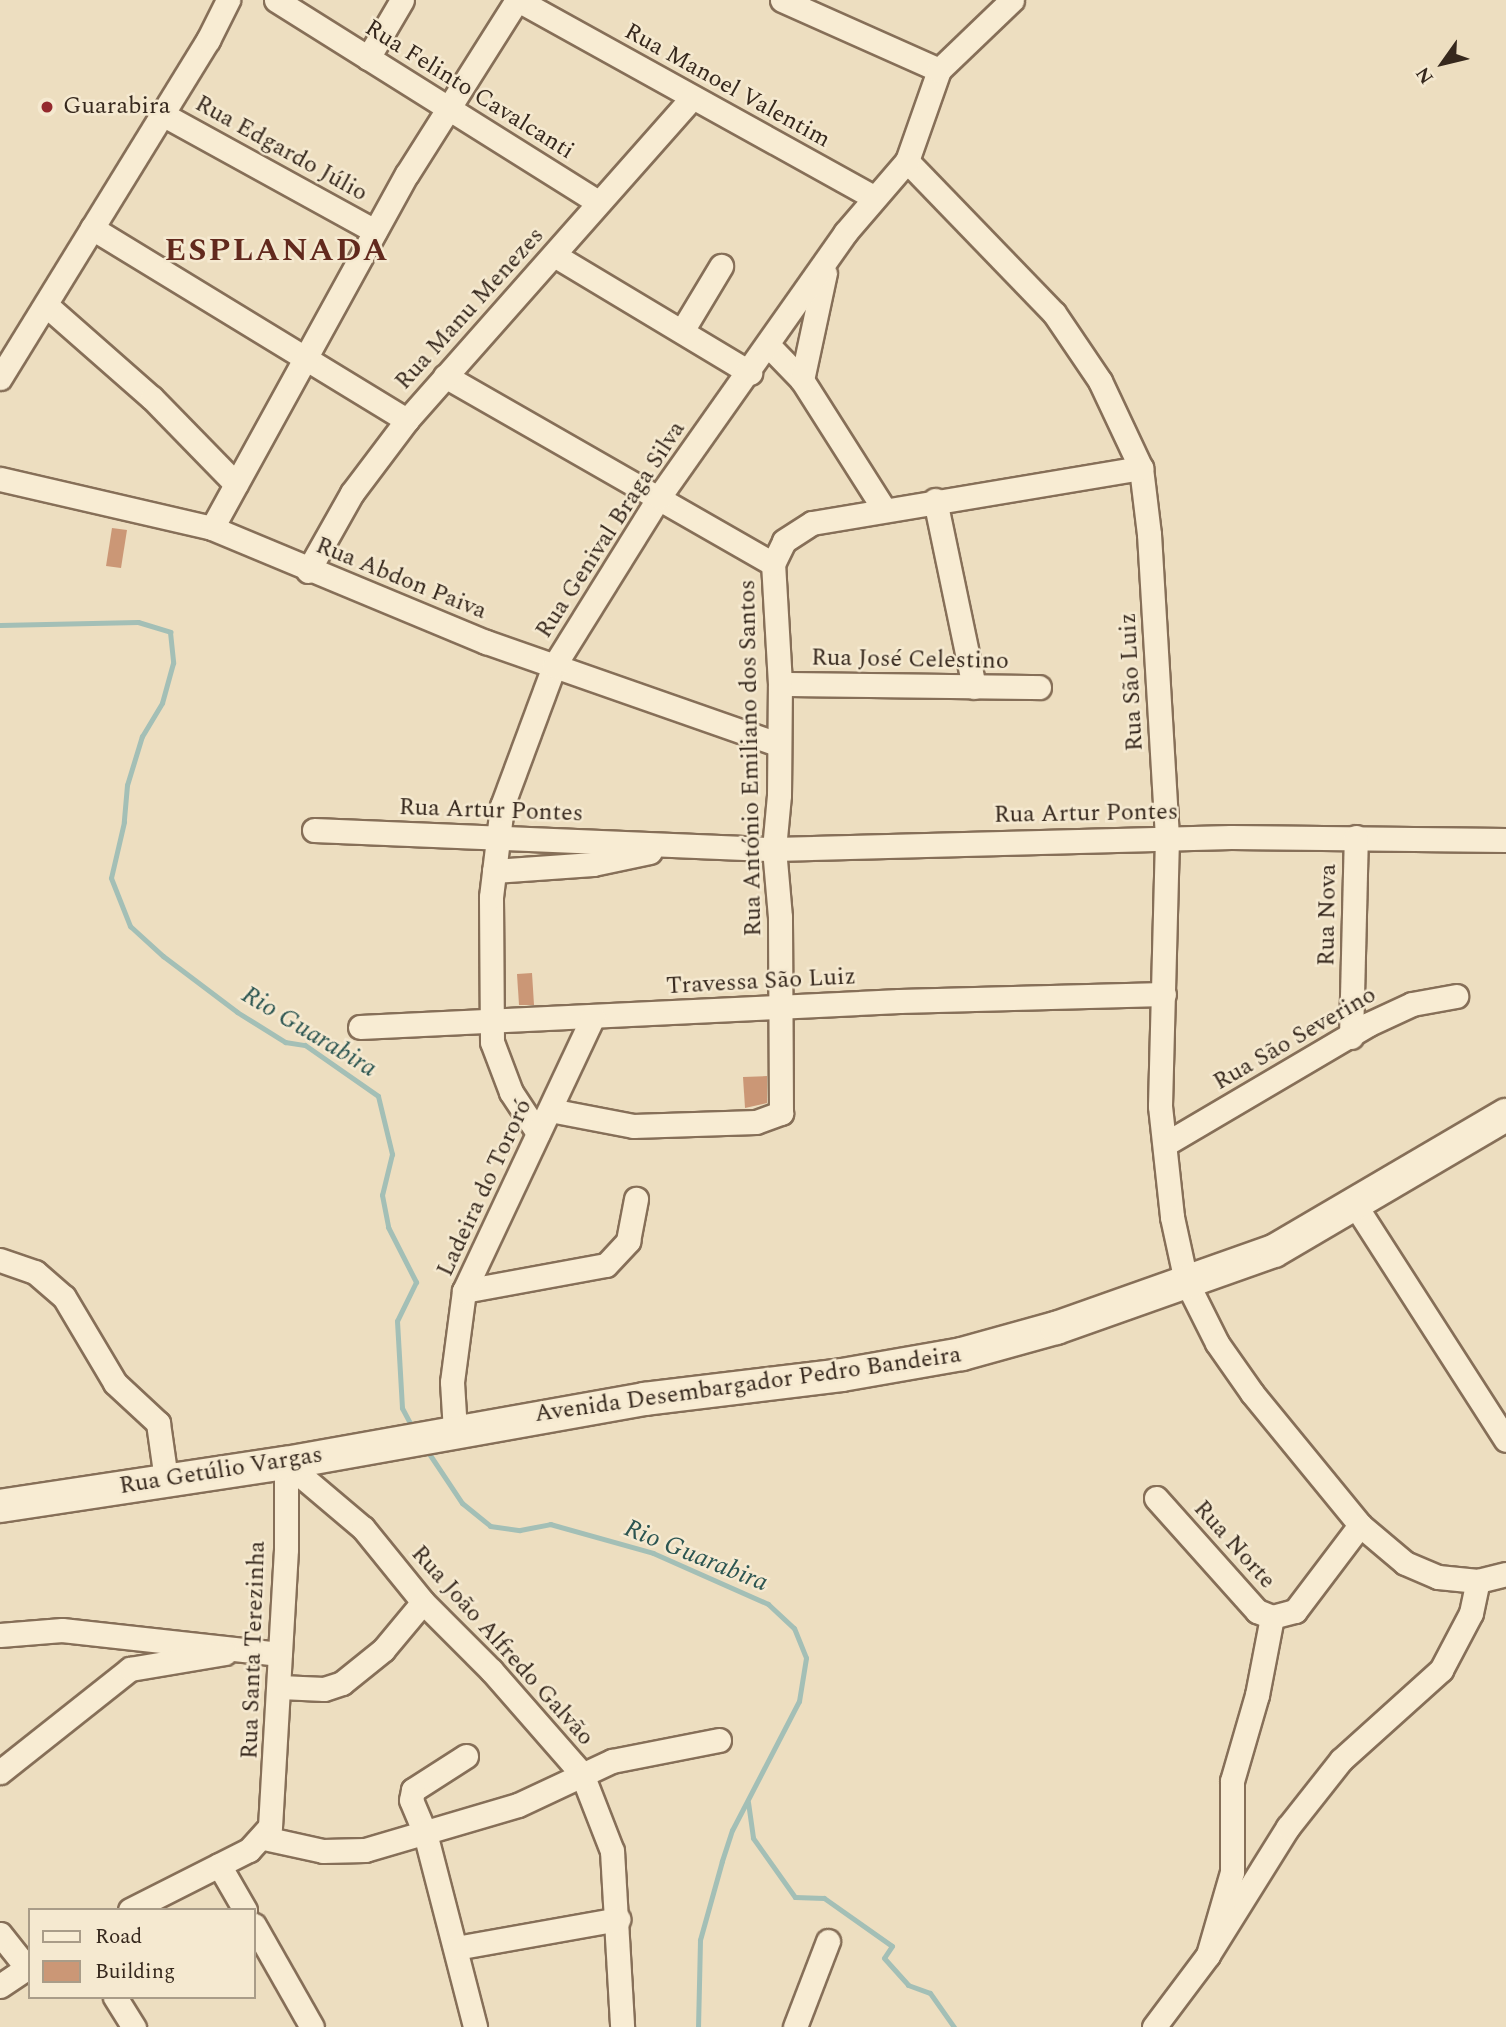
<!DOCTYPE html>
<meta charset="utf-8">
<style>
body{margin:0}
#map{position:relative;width:1506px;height:2027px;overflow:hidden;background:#eddec0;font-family:Spectral,serif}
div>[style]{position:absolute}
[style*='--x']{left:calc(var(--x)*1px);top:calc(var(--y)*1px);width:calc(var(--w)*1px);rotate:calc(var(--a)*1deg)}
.stream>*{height:5px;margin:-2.5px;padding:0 2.5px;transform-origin:2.5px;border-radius:2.5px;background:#a3bfb6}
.building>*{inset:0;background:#cb9776}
.roads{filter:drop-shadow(2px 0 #866f58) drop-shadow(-2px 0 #866f58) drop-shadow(0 2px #866f58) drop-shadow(0 -2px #866f58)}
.minor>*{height:23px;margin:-11.5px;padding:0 11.5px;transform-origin:11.5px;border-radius:11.5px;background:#f8ecd3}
.secondary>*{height:32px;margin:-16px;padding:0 16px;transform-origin:16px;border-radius:16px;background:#f8ecd3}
.dots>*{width:19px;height:19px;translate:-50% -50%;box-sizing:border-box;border:4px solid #f5e9d0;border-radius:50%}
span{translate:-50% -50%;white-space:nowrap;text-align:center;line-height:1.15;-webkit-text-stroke:5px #f5e9d0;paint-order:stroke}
.street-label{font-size:24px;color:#36281d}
.poi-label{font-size:24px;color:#36281d}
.left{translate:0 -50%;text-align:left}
.water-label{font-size:26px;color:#2c5551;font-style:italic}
.district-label{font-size:32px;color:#62291d;font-weight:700;letter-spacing:2px}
.legend{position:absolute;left:28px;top:1908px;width:228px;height:91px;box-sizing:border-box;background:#f5e9d0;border:2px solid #a99c88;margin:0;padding:9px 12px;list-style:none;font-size:21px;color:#36281d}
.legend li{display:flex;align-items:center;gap:14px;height:35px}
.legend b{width:35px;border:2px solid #a99c88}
.north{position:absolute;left:1408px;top:28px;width:70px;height:70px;-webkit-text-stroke:5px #f5e9d0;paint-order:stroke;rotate:236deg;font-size:19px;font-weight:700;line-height:28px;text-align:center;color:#36281d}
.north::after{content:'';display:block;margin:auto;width:24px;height:32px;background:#36281d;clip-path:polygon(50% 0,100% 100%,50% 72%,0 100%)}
</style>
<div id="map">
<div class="stream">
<i style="--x:0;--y:625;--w:138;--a:-1.2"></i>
<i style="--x:138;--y:622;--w:34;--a:17"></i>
<i style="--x:170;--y:632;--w:31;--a:84"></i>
<i style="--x:173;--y:663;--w:41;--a:105.4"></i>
<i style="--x:162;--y:703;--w:39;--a:121"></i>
<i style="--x:142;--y:736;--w:51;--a:107"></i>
<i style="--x:127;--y:785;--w:37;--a:95"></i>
<i style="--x:124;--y:822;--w:57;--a:103.1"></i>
<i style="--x:111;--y:878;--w:52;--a:68.4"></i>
<i style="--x:130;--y:926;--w:45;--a:42.3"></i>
<i style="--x:163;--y:956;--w:93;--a:37.1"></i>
<i style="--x:237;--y:1012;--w:57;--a:32"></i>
<i style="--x:285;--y:1042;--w:20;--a:9"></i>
<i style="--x:305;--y:1045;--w:89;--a:34.9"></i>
<i style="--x:378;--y:1096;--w:60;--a:76.4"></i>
<i style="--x:392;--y:1154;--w:42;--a:103.7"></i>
<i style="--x:382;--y:1195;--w:33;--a:79"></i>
<i style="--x:388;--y:1227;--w:62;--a:63"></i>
<i style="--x:416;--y:1282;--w:43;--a:116"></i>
<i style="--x:397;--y:1321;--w:87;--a:86.7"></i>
<i style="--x:402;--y:1408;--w:24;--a:62"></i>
<i style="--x:426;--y:1449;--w:65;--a:56.3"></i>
<i style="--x:462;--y:1503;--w:36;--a:39"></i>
<i style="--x:490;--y:1526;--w:30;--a:8"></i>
<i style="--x:520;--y:1530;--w:31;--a:-11"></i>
<i style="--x:550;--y:1524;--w:107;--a:15.7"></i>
<i style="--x:653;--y:1553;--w:126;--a:23.9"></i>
<i style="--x:768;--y:1604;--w:35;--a:43"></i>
<i style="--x:794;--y:1628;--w:32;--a:68"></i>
<i style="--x:806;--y:1658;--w:44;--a:99.2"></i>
<i style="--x:799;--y:1701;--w:145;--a:117.4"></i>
<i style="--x:732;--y:1830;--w:33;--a:108"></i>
<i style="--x:722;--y:1861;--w:82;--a:105.6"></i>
<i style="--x:700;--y:1940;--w:87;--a:91.3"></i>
<i style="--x:748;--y:1802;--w:36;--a:82"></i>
<i style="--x:753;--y:1838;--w:72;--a:54.6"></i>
<i style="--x:795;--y:1897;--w:29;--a:2"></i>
<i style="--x:824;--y:1898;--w:83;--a:35.2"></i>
<i style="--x:892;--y:1946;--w:14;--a:124"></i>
<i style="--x:884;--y:1958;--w:36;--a:48"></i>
<i style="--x:908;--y:1985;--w:23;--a:20"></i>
<i style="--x:930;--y:1993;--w:42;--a:54.8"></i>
</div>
<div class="building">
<i style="clip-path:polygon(112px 528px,127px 530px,121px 568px,106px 566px)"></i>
<i style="clip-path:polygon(532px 973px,534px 1005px,519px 1005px,517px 974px)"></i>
<i style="clip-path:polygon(767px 1076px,767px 1103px,745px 1108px,743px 1077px)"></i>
</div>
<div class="roads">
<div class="minor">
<i style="--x:276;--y:0;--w:380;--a:32.1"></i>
<i style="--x:518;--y:0;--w:407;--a:29"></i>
<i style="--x:782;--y:0;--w:172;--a:24"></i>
<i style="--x:368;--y:58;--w:67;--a:-59.6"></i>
<i style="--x:162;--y:114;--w:243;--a:28.8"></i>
<i style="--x:907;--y:161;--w:211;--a:46"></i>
<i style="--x:1054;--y:313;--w:82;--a:55.9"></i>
<i style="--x:1100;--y:381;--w:96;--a:64.8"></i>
<i style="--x:1141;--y:468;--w:66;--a:83.1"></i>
<i style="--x:1149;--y:534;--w:305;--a:86.6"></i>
<i style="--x:1167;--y:838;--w:268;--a:91.5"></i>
<i style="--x:1160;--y:1106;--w:112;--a:83.8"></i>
<i style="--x:1172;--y:1217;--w:66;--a:77.7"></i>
<i style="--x:1186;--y:1281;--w:69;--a:63.4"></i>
<i style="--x:1217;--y:1343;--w:61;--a:55"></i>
<i style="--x:1252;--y:1393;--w:171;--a:50.7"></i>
<i style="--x:1360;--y:1525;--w:59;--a:40.2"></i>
<i style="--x:1405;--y:1563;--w:36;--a:23"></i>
<i style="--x:1438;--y:1577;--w:40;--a:5.7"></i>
<i style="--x:1478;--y:1581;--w:29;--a:-14"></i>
<i style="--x:92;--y:228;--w:369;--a:31.4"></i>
<i style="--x:554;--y:255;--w:229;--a:31"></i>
<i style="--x:46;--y:305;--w:141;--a:41.3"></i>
<i style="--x:152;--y:398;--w:120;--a:45.7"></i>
<i style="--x:682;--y:331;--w:76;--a:-59"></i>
<i style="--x:769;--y:346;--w:47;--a:45.9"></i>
<i style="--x:802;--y:380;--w:153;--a:57.6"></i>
<i style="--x:445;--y:376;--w:378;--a:29.8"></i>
<i style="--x:0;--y:378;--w:397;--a:-58.4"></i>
<i style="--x:208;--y:40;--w:45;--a:-63.4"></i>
<i style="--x:802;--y:380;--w:109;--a:-77.9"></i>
<i style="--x:0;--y:479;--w:218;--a:13"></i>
<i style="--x:212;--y:528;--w:297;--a:22.6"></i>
<i style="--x:486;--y:642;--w:309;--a:19.3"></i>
<i style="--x:935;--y:500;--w:191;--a:78.2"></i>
<i style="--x:212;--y:528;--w:404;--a:-61.2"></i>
<i style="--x:407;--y:174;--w:206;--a:-57.7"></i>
<i style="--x:308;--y:571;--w:90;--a:-60.6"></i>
<i style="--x:352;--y:493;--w:91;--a:-53"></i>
<i style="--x:407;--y:420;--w:430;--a:-48.5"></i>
<i style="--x:780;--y:684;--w:259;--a:0.7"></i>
<i style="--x:314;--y:830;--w:460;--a:2.4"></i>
<i style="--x:774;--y:849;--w:457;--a:-1.5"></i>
<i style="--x:1231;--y:837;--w:275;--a:0.6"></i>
<i style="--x:494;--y:871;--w:99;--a:-4"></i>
<i style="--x:593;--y:864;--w:58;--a:-11.9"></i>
<i style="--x:360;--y:1027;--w:540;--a:-2.76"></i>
<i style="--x:899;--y:1001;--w:265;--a:-1.5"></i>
<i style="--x:1351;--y:1037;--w:200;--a:-88.6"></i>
<i style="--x:550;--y:1110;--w:85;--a:10.9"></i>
<i style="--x:633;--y:1126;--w:123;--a:-1.9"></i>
<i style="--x:756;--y:1122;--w:27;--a:-20"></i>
<i style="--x:781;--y:1113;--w:196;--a:-90.3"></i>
<i style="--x:780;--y:917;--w:68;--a:-95"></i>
<i style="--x:774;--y:849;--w:54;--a:-84.7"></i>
<i style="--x:779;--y:795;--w:111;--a:-89.5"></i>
<i style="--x:780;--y:684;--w:120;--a:-93.3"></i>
<i style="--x:773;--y:564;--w:25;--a:-64"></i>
<i style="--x:784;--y:541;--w:33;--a:-33"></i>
<i style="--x:812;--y:523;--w:334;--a:-9.5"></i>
<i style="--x:538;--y:1133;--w:49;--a:-123.4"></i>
<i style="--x:511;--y:1092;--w:53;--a:-110.8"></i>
<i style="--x:492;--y:1042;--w:145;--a:-90.4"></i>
<i style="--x:491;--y:897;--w:92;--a:-83.1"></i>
<i style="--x:502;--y:806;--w:149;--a:-69.6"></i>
<i style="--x:554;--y:666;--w:199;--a:-58.1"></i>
<i style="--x:659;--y:497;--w:323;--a:-54.8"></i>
<i style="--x:845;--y:233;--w:95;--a:-49.3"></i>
<i style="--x:907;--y:161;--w:96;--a:-70.6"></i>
<i style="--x:939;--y:70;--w:101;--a:-43.8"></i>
<i style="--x:1167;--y:1143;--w:234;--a:-30.5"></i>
<i style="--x:1369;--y:1024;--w:47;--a:-24.9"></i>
<i style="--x:1412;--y:1004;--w:45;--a:-10.3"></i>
<i style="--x:1355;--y:1205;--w:279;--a:57.3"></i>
<i style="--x:0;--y:1260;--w:37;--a:19"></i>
<i style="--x:35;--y:1272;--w:38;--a:41"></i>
<i style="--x:64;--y:1297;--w:100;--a:59.3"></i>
<i style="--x:115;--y:1383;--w:59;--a:42.9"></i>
<i style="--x:158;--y:1423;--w:57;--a:81.9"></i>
<i style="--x:464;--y:1291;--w:144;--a:-10.4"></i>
<i style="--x:606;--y:1265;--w:33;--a:-47"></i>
<i style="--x:628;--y:1241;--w:43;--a:-79.2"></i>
<i style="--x:455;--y:1431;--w:49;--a:-93.5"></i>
<i style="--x:452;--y:1382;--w:92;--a:-82.5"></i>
<i style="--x:464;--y:1291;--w:303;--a:-64.8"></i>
<i style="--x:286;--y:1463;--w:101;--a:40.2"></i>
<i style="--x:363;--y:1528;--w:95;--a:51"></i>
<i style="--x:423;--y:1602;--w:96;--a:45"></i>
<i style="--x:491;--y:1670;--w:138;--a:48.8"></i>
<i style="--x:582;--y:1774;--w:83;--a:68.7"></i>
<i style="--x:612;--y:1851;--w:176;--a:86.7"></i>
<i style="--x:1156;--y:1498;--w:152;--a:48.2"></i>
<i style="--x:1257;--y:1611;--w:16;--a:22"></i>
<i style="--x:1272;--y:1617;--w:24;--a:-15"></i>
<i style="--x:1295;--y:1611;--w:108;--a:-52.9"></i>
<i style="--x:0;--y:1635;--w:62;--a:-4.6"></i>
<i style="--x:62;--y:1630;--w:219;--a:6.3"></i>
<i style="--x:280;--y:1687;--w:44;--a:2.6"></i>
<i style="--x:324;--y:1689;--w:19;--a:-18"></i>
<i style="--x:342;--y:1683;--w:53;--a:-38.8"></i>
<i style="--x:383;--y:1650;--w:62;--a:-50.2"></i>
<i style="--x:466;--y:1756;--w:63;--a:147.3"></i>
<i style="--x:413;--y:1790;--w:10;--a:101"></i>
<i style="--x:411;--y:1800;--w:36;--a:67"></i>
<i style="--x:425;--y:1833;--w:200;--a:75.5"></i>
<i style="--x:0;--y:1772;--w:166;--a:-38.4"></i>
<i style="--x:130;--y:1669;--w:96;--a:-9.6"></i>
<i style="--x:264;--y:1838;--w:60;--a:12.4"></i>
<i style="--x:323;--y:1851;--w:42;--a:-1.4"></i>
<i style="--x:365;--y:1850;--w:159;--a:-16.4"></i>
<i style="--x:518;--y:1805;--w:104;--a:-25.1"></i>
<i style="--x:612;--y:1761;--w:109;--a:-11.1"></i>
<i style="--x:219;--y:1865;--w:52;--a:60"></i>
<i style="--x:130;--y:1910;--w:133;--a:-26.8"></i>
<i style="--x:249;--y:1850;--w:31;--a:-48"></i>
<i style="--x:270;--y:1827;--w:278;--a:-86.7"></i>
<i style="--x:286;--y:1549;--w:86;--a:-90"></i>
<i style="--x:254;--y:1925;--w:117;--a:60.4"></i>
<i style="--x:0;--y:1934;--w:43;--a:51.5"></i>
<i style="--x:456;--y:1948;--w:165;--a:-10.1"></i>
<i style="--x:1208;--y:1955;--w:151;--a:-58"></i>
<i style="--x:1288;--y:1827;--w:85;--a:-51.7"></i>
<i style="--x:1341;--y:1760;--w:135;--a:-42"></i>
<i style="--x:1441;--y:1670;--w:64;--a:-62.2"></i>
<i style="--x:1471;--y:1613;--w:33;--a:-78"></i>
<i style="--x:0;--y:1986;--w:36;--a:-34"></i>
<i style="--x:115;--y:1997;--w:36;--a:58"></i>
<i style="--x:795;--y:2027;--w:92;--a:-69"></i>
<i style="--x:1154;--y:2027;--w:90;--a:-53.1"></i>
<i style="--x:1208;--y:1955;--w:86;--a:-73.9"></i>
<i style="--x:1232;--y:1872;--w:91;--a:-90"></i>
<i style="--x:1232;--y:1781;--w:90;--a:-73.8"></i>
<i style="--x:1257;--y:1695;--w:79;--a:-79.1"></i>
</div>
<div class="secondary">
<i style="--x:0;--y:1506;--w:289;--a:-8.6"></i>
<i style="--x:286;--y:1463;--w:364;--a:-10.1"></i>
<i style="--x:644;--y:1399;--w:199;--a:-6.9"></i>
<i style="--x:842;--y:1375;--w:122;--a:-9.9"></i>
<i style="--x:962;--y:1354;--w:98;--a:-15.5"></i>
<i style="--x:1056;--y:1328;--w:231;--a:-19.5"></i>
<i style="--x:1274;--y:1251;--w:269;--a:-30.4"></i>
</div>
</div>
<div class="dots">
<i style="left:47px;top:107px;background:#94292d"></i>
</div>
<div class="street-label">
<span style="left:727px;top:86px;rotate:29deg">Rua Manoel Valentim</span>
<span style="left:469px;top:90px;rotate:32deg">Rua Felinto Cavalcanti</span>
<span style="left:281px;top:149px;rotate:29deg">Rua Edgardo Júlio</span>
<span style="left:470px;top:309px;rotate:-48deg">Rua Manu Menezes</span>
<span style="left:611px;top:530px;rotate:-57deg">Rua Genival Braga Silva</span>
<span style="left:401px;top:579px;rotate:22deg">Rua Abdon Paiva</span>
<span style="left:910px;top:660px;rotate:1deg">Rua José Celestino</span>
<span style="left:1132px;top:682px;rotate:-93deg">Rua São Luiz</span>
<span style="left:751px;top:758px;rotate:-91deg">Rua António Emiliano dos Santos</span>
<span style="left:491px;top:811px;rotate:2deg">Rua Artur Pontes</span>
<span style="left:1086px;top:814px;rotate:-1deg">Rua Artur Pontes</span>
<span style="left:1328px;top:915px;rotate:-89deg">Rua Nova</span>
<span style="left:761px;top:982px;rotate:-3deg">Travessa São Luiz</span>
<span style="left:1295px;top:1039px;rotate:-30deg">Rua São Severino</span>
<span style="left:485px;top:1188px;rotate:-65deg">Ladeira do Tororó</span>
<span style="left:748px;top:1385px;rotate:-8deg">Avenida Desembargador Pedro Bandeira</span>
<span style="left:221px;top:1471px;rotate:-9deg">Rua Getúlio Vargas</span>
<span style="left:1234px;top:1545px;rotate:48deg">Rua Norte</span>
<span style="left:502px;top:1646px;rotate:48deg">Rua João Alfredo Galvão</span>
<span style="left:254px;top:1650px;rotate:-88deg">Rua Santa Terezinha</span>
</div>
<div class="poi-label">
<span class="left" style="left:63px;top:107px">Guarabira</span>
</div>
<div class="water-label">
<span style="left:309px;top:1032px;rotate:31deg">Rio Guarabira</span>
<span style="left:696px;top:1556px;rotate:22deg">Rio Guarabira</span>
</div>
<div class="district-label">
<span style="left:277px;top:251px">ESPLANADA</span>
</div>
<ul class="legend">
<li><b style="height:9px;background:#f8ecd3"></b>Road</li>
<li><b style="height:19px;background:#cb9776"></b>Building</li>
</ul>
<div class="north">N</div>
</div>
